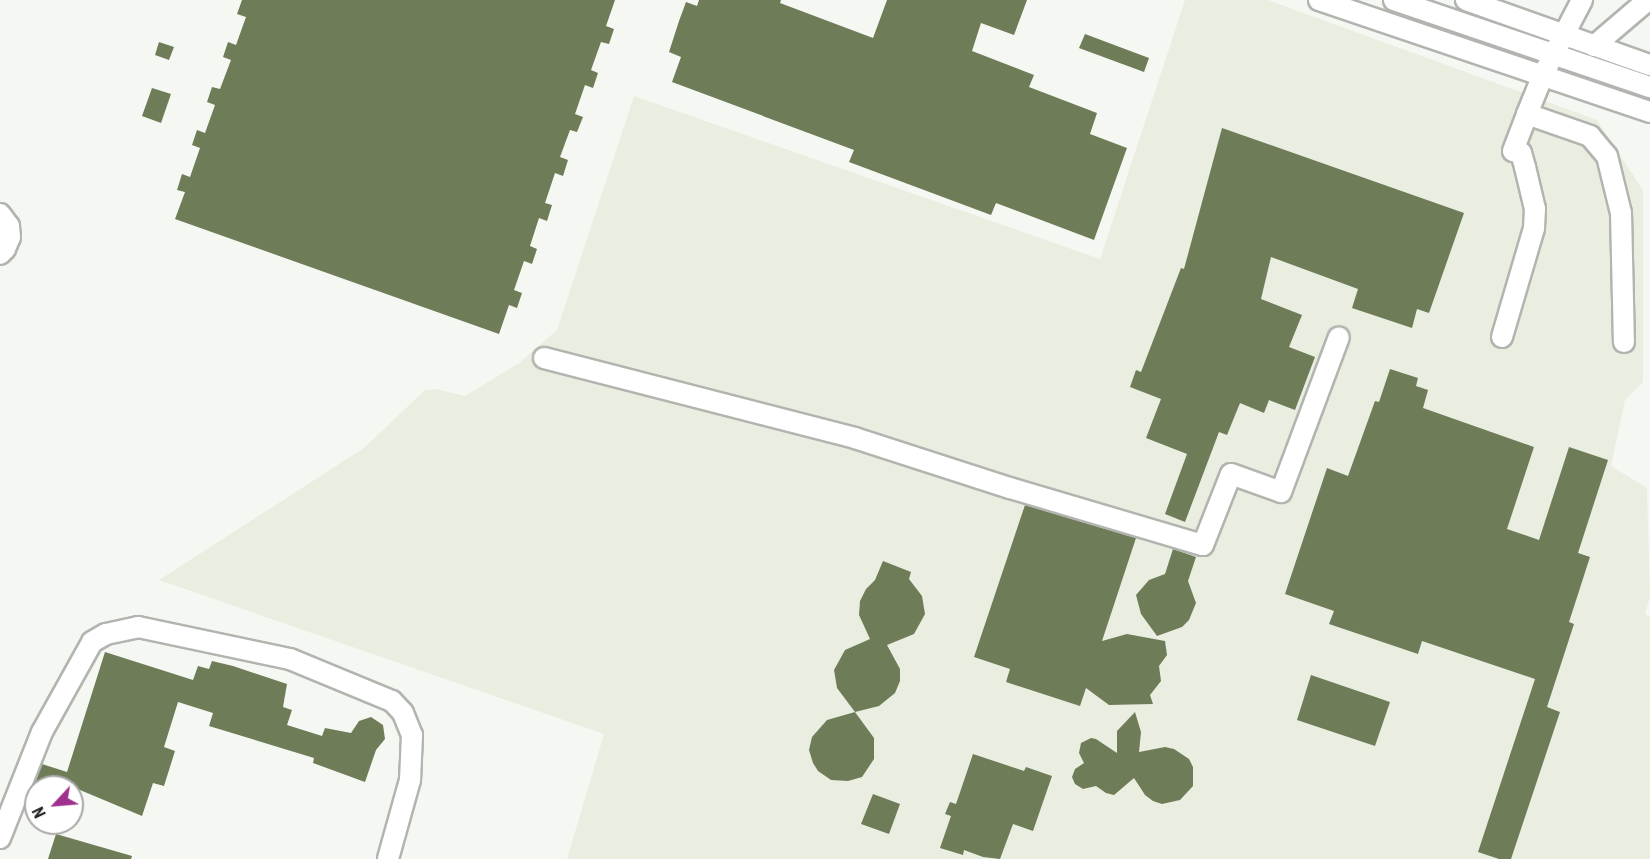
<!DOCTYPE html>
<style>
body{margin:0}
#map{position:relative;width:1650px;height:859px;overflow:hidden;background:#f5f8f2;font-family:"Roboto Condensed",sans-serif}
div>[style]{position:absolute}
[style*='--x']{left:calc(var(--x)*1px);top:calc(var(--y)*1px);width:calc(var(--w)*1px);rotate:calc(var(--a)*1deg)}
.built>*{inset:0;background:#e9eee1}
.building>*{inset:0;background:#6e7c58}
.roads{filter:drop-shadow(2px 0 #b2b5af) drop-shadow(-2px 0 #b2b5af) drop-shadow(0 2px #b2b5af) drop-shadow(0 -2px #b2b5af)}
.minor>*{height:20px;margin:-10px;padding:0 10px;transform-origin:10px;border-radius:10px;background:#fff}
span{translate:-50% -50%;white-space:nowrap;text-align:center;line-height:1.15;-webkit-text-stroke:4.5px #fff;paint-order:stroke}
.north{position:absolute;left:24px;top:775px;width:60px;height:60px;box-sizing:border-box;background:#fff;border:2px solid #a8a8a7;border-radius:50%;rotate:244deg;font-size:16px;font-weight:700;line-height:24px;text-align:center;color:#252624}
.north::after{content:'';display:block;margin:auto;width:21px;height:27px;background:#a0308d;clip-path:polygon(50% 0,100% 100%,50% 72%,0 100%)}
</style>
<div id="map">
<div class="built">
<i style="clip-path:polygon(1185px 0,1268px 0,1597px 120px,1643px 190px,1643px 382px,1625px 400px,1611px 466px,1647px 488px,1650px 597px,1645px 614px,1650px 616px,1650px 859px,567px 859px,604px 734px,159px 580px,364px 448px,425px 390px,436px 389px,465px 396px,519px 363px,557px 330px,634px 96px,1100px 259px)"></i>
</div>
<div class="building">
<i style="clip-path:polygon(242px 0,615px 0,606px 26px,614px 29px,609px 44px,601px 42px,591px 70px,598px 73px,593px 88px,585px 85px,575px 114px,583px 117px,577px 132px,570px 130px,560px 157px,568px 160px,563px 176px,555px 173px,545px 203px,552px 205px,547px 221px,539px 218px,530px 246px,537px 249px,532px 264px,524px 261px,514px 290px,522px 293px,517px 308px,509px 305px,499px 334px,175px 219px,185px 192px,177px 190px,182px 174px,190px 177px,200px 148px,192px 145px,197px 130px,205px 133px,215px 105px,207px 102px,212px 87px,220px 89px,231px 60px,223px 57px,228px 42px,236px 45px,246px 17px,237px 14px)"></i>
<i style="clip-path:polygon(699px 0,781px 0,780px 3px,873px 38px,887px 0,1027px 0,1014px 35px,981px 23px,972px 51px,1034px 75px,1029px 87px,1097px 113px,1090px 134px,1127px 148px,1094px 240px,996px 203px,991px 215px,849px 162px,854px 150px,672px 82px,681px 57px,669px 52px,679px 21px,686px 2px,697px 6px)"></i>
<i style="clip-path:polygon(1085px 34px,1149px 58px,1144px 72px,1079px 48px)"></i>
<i style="clip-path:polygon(159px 42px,174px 47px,169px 60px,155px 55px)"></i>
<i style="clip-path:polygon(152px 88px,171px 94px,161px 123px,142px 116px)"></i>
<i style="clip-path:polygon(1222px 128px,1464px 213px,1429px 313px,1417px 309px,1412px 328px,1352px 308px,1358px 289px,1271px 257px,1261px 299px,1302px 315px,1289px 347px,1315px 357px,1295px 410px,1269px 400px,1264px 413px,1240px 403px,1227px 435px,1219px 432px,1185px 522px,1165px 514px,1187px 454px,1146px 438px,1161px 399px,1130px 387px,1136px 370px,1141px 372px,1181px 268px,1184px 269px)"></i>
<i style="clip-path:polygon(1390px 369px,1418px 378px,1416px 386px,1428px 390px,1423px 408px,1534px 447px,1507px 529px,1539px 540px,1569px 447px,1608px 460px,1578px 553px,1590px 557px,1569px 622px,1574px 624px,1547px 707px,1560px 712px,1511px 859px,1499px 859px,1478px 852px,1535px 679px,1422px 641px,1418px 654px,1329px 624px,1334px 611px,1285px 594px,1327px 468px,1348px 476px,1375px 401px,1379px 402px)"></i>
<i style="clip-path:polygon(1025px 505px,1136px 538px,1102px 641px,1127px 634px,1165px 641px,1167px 655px,1159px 666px,1161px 681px,1150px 695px,1153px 704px,1109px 705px,1086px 688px,1080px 706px,1006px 682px,1010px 669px,974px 657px)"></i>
<i style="clip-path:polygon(1173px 549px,1196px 557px,1188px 581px,1196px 603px,1189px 620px,1182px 627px,1157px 636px,1141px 614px,1136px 595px,1149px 580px,1165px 574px)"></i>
<i style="clip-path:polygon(883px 561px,911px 572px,909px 579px,922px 596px,925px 614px,914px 634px,887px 645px,900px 669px,900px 681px,895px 693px,879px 706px,855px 712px,837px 688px,834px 670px,845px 650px,870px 639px,859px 615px,860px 601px,866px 589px,875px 580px)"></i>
<i style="clip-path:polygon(105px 652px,193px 680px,198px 666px,209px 669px,212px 661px,233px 666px,287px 684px,283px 707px,292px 710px,287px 725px,322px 736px,325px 728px,351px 733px,359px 721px,371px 717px,383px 725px,385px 739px,376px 750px,365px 782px,313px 763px,314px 758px,209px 726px,213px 713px,178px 702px,164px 747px,175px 751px,164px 786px,153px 783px,142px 816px,49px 777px,45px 787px,36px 787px,36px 805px,27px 802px,42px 764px,67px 772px)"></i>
<i style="clip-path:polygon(1311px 675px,1390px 702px,1375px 746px,1297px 720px)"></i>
<i style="clip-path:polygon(855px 712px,874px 738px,874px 759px,862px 777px,848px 781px,831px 780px,818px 771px,813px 763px,809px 750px,812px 737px,827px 720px)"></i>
<i style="clip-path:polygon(1135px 712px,1141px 732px,1139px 752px,1165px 747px,1174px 749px,1189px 759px,1193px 767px,1193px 786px,1180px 800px,1162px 804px,1153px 801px,1145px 795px,1134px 778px,1114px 795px,1106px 793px,1096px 786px,1083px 789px,1075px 784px,1072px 777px,1075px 769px,1084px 763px,1079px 753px,1081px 743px,1091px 738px,1096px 739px,1117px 753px,1117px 731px)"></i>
<i style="clip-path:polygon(973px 754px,1024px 771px,1026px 767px,1052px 776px,1033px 831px,1013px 824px,1000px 859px,983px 857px,964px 850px,963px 855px,940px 848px,951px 816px,945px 814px,950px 802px,956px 804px)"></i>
<i style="clip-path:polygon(873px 794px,900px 804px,889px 834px,861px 824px)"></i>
<i style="clip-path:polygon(56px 834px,132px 856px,131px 859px,48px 859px)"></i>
</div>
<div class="roads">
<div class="minor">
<i style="--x:1319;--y:0;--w:349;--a:18.7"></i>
<i style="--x:1394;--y:0;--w:270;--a:18.8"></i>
<i style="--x:1466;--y:0;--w:195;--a:19.5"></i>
<i style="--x:1594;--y:46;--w:71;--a:-40.4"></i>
<i style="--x:1527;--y:114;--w:42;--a:-67.7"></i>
<i style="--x:1543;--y:75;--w:85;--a:-62.5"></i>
<i style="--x:0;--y:214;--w:15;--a:53"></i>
<i style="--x:9;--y:226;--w:11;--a:85"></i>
<i style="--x:10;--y:237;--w:13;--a:113"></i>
<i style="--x:5;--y:249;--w:7;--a:135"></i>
<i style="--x:1502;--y:337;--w:114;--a:-73.6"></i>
<i style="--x:1534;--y:228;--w:19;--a:-87"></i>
<i style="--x:1535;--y:209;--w:43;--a:-103.4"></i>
<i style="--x:1525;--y:167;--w:15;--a:-106"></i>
<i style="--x:1521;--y:153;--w:8;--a:-166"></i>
<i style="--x:1513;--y:151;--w:40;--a:-69"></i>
<i style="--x:1527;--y:114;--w:67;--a:19.2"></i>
<i style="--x:1590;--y:136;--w:26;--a:50"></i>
<i style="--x:1607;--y:156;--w:59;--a:76.2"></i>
<i style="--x:1621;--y:213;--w:129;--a:88.7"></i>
<i style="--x:544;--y:358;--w:321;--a:14.4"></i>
<i style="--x:855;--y:438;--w:163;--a:17.9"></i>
<i style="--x:1010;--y:488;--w:201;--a:16.5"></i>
<i style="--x:1203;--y:545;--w:76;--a:-68.5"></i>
<i style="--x:1231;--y:474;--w:53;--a:19.8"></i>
<i style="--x:1281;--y:492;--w:165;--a:-69.5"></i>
<i style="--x:0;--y:838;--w:114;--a:-68.4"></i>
<i style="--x:42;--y:732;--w:103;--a:-60.9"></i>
<i style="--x:92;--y:642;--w:16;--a:-30"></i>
<i style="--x:106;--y:634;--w:33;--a:-12"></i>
<i style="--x:138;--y:627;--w:155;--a:11.9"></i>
<i style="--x:290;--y:659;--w:110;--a:22.4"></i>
<i style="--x:392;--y:701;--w:16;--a:47"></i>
<i style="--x:403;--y:713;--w:24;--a:68"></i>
<i style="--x:412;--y:735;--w:45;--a:92.5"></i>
<i style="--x:410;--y:780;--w:82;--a:105.6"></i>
</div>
</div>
<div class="north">N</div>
</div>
